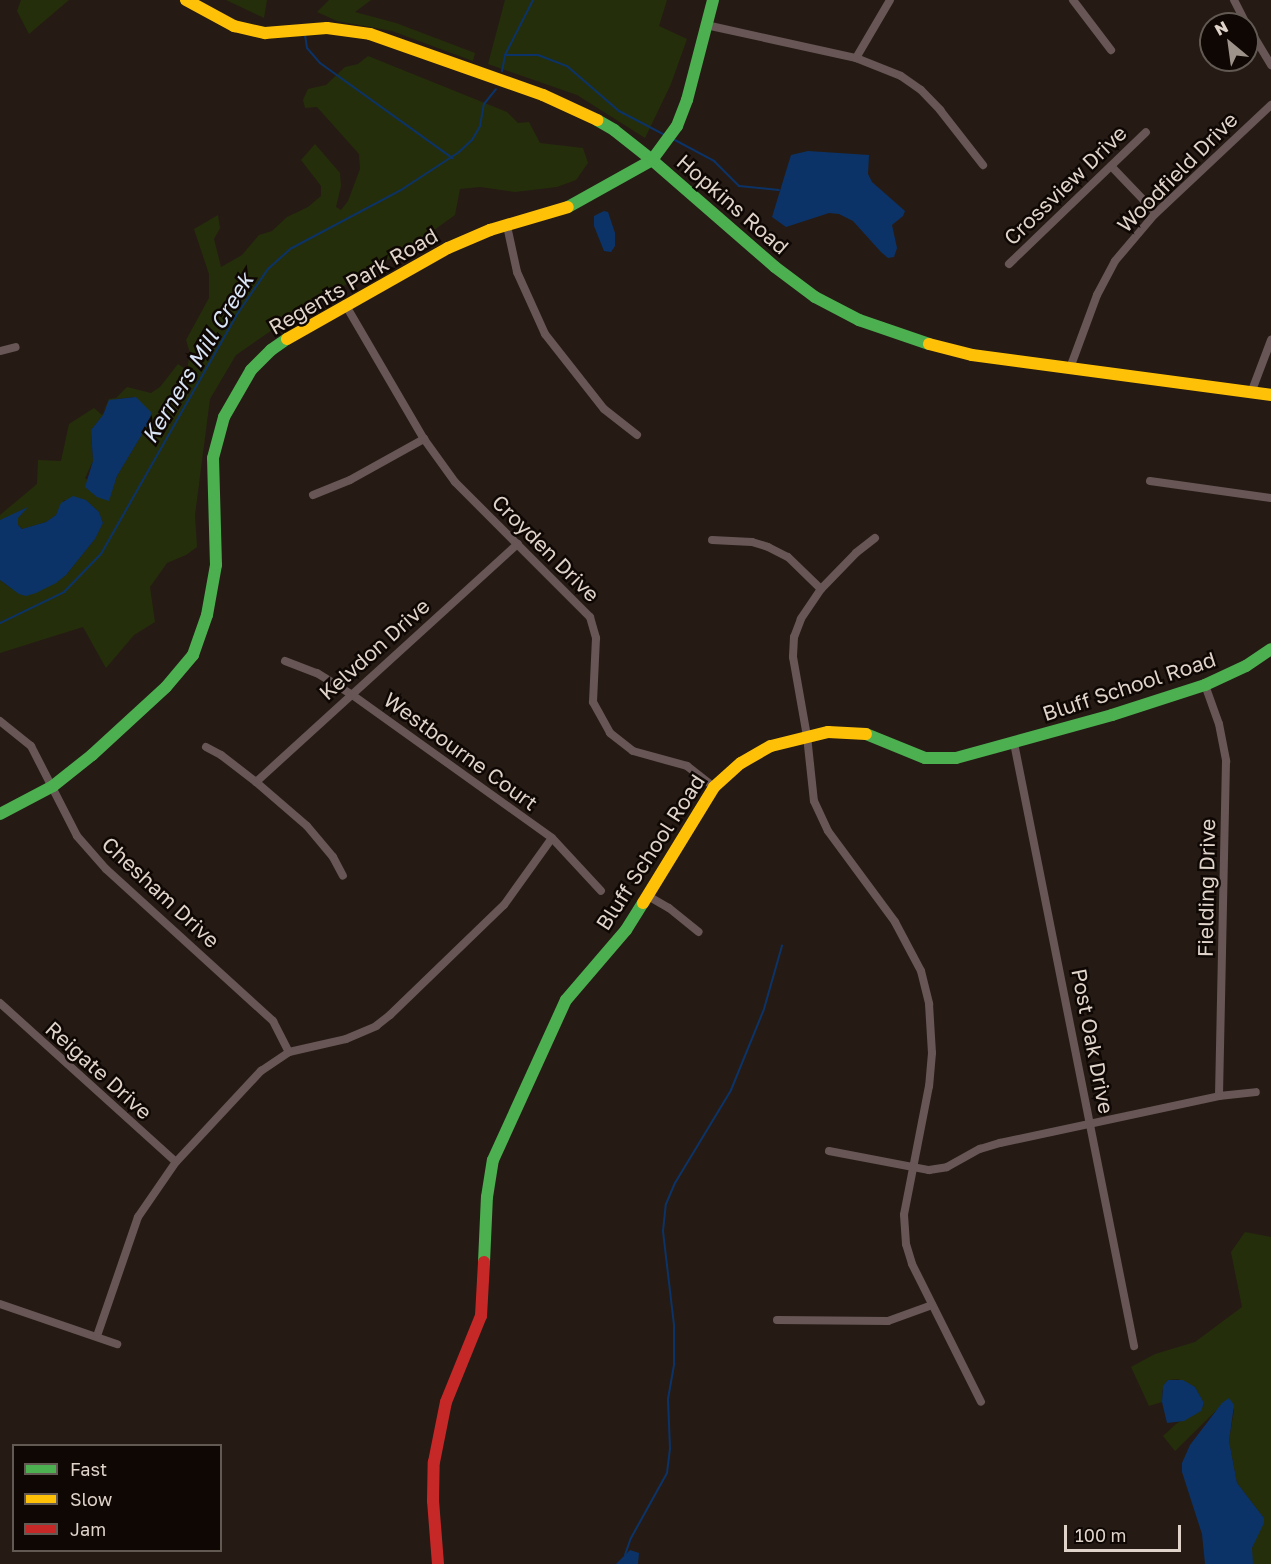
<!DOCTYPE html>
<style>
body{margin:0}
#map{position:relative;width:1271px;height:1564px;overflow:hidden;background:#251b14;font-family:"Golos Text",sans-serif}
div>[style]{position:absolute}
[style*='--x']{left:calc(var(--x)*1px);top:calc(var(--y)*1px);width:calc(var(--w)*1px);rotate:calc(var(--a)*1deg)}
.green>*{inset:0;background:#252e0b}
.water>*{inset:0;background:#0c3367}
.stream>*{height:2px;margin:-1px;padding:0 1px;transform-origin:1px;border-radius:1px;background:#0c3367}
.street>*{height:8px;margin:-4px;padding:0 4px;transform-origin:4px;border-radius:4px;background:#675655}
.fast>*{height:12px;margin:-6px;padding:0 6px;transform-origin:6px;border-radius:6px;background:#4caf50}
.slow>*{height:12px;margin:-6px;padding:0 6px;transform-origin:6px;border-radius:6px;background:#ffc107}
.jam>*{height:12px;margin:-6px;padding:0 6px;transform-origin:6px;border-radius:6px;background:#c62828}
span{translate:-50% -50%;white-space:nowrap;text-align:center;line-height:1.15;-webkit-text-stroke:5px #0e0703;paint-order:stroke}
.street-label{font-size:21px;color:#dfd3ca}
.water-label{font-size:22px;color:#d9e5f7;font-style:italic}
.legend{position:absolute;left:12px;top:1444px;width:210px;height:108px;box-sizing:border-box;background:#0e0703;border:2px solid #625953;margin:0;padding:8px 10px;list-style:none;font-size:18px;color:#dfd3ca}
.legend li{display:flex;align-items:center;gap:12px;height:30px}
.legend b{width:30px;border:2px solid #625953}
.north{position:absolute;left:1199px;top:12px;width:60px;height:60px;box-sizing:border-box;background:#0e0703;border:2px solid #625953;border-radius:50%;rotate:331deg;font-size:16px;font-weight:700;line-height:24px;text-align:center;color:#dfd3ca}
.north::after{content:'';display:block;margin:auto;width:21px;height:27px;background:#9e938a;clip-path:polygon(50% 0,100% 100%,50% 72%,0 100%)}
.scale{position:absolute;left:1064px;top:1525px;width:117px;height:27px;box-sizing:border-box;border:3px solid #dfd3ca;border-top:0;padding-left:8px;font-size:18px;line-height:21px;white-space:nowrap;color:#dfd3ca;-webkit-text-stroke:4px #0e0703;paint-order:stroke}
</style>
<div id="map">
<div class="green">
<i style="clip-path:polygon(21px 0,69px 0,29px 34px,17px 11px)"></i>
<i style="clip-path:polygon(226px 0,267px 0,264px 18px)"></i>
<i style="clip-path:polygon(329px 0,371px 0,355px 12px,396px 23px,475px 53px,473px 61px,392px 31px,337px 21px,317px 12px)"></i>
<i style="clip-path:polygon(505px 0,667px 0,659px 26px,687px 39px,671px 84px,645px 138px,577px 95px,488px 64px)"></i>
<i style="clip-path:polygon(evenodd,368px 56px,507px 112px,518px 123px,529px 122px,540px 143px,583px 148px,588px 163px,576px 180px,557px 187px,515px 192px,480px 187px,460px 189px,455px 215px,416px 243px,288px 319px,236px 355px,210px 399px,195px 515px,197px 547px,186px 555px,167px 563px,150px 587px,155px 622px,134px 635px,106px 668px,83px 627px,0 653px,0 580px,12px 589px,66px 575px,95px 539px,103px 523px,99px 512px,86px 500px,64px 500px,56px 515px,46px 522px,23px 529px,18px 525px,18px 518px,26px 508px,7px 518px,0 520px,0 515px,37px 484px,38px 460px,61px 461px,69px 424px,94px 408px,102px 415px,109px 399px,116px 398px,127px 387px,151px 393px,160px 387px,178px 364px,187px 370px,190px 353px,186px 340px,209px 298px,209px 274px,194px 229px,218px 215px,220px 228px,214px 239px,221px 267px,242px 255px,259px 235px,272px 231px,287px 217px,308px 207px,321px 196px,321px 186px,301px 160px,315px 144px,340px 173px,341px 186px,336px 207px,341px 210px,348px 201px,360px 169px,359px 154px,317px 107px,305px 108px,303px 100px,308px 89px,326px 85px,345px 67px,358px 64px,368px 56px,136px 397px,150px 421px,117px 476px,109px 500px,85px 478px,93px 461px,91px 430px,103px 415px,104px 409px,116px 399px,136px 397px)"></i>
<i style="clip-path:polygon(1245px 1232px,1271px 1237px,1271px 1564px,1253px 1564px,1252px 1560px,1252px 1548px,1264px 1518px,1237px 1483px,1229px 1441px,1234px 1410px,1229px 1398px,1175px 1451px,1163px 1436px,1176px 1424px,1203px 1407px,1204px 1403px,1195px 1387px,1178px 1379px,1168px 1380px,1162px 1391px,1162px 1402px,1149px 1406px,1131px 1367px,1155px 1354px,1195px 1342px,1242px 1307px,1231px 1252px)"></i>
</div>
<div class="water">
<i style="clip-path:polygon(808px 151px,869px 155px,868px 174px,872px 182px,905px 211px,903px 216px,892px 225px,897px 248px,894px 257px,888px 258px,881px 252px,853px 221px,839px 214px,829px 213px,786px 227px,772px 217px,791px 155px)"></i>
<i style="clip-path:polygon(604px 211px,608px 212px,615px 233px,615px 246px,611px 252px,604px 251px,594px 226px,594px 216px)"></i>
<i style="clip-path:polygon(136px 397px,151px 412px,150px 421px,117px 476px,109px 501px,97px 497px,85px 487px,93px 461px,91px 430px,103px 415px,109px 400px)"></i>
<i style="clip-path:polygon(73px 496px,86px 500px,99px 512px,103px 523px,95px 539px,66px 575px,56px 583px,36px 593px,26px 596px,19px 594px,0 580px,0 520px,28px 507px,18px 518px,18px 525px,22px 529px,46px 522px,56px 515px,61px 503px)"></i>
<i style="clip-path:polygon(1168px 1380px,1183px 1380px,1195px 1387px,1204px 1403px,1201px 1411px,1184px 1421px,1167px 1423px,1162px 1402px,1163px 1386px)"></i>
<i style="clip-path:polygon(1229px 1398px,1234px 1405px,1229px 1441px,1237px 1483px,1264px 1518px,1264px 1523px,1252px 1548px,1253px 1564px,1205px 1564px,1202px 1534px,1182px 1472px,1182px 1463px,1190px 1445px,1222px 1403px)"></i>
<i style="clip-path:polygon(630px 1550px,639px 1553px,638px 1564px,616px 1564px)"></i>
</div>
<div class="stream">
<i style="--x:305;--y:35;--w:13;--a:81"></i>
<i style="--x:307;--y:48;--w:20;--a:49"></i>
<i style="--x:320;--y:63;--w:163;--a:35.7"></i>
<i style="--x:505;--y:55;--w:33;--a:0"></i>
<i style="--x:538;--y:55;--w:31;--a:21"></i>
<i style="--x:567;--y:66;--w:69;--a:40.9"></i>
<i style="--x:619;--y:111;--w:52;--a:27.6"></i>
<i style="--x:502;--y:71;--w:16;--a:-79"></i>
<i style="--x:505;--y:55;--w:62;--a:-63"></i>
<i style="--x:673;--y:139;--w:47;--a:28.2"></i>
<i style="--x:714;--y:161;--w:35;--a:45"></i>
<i style="--x:739;--y:186;--w:40;--a:5.7"></i>
<i style="--x:0;--y:623;--w:71;--a:-25.8"></i>
<i style="--x:64;--y:592;--w:53;--a:-45.8"></i>
<i style="--x:101;--y:554;--w:274;--a:-60.4"></i>
<i style="--x:236;--y:316;--w:57;--a:-55.8"></i>
<i style="--x:268;--y:269;--w:30;--a:-42"></i>
<i style="--x:290;--y:249;--w:126;--a:-28"></i>
<i style="--x:401;--y:190;--w:69;--a:-33.2"></i>
<i style="--x:459;--y:152;--w:18;--a:-43"></i>
<i style="--x:472;--y:140;--w:16;--a:-60"></i>
<i style="--x:480;--y:126;--w:22;--a:-80"></i>
<i style="--x:484;--y:104;--w:19;--a:-51"></i>
<i style="--x:625;--y:1555;--w:18;--a:-71"></i>
<i style="--x:631;--y:1538;--w:74;--a:-61"></i>
<i style="--x:667;--y:1473;--w:24;--a:-83"></i>
<i style="--x:670;--y:1449;--w:50;--a:-92.3"></i>
<i style="--x:668;--y:1399;--w:36;--a:-80"></i>
<i style="--x:674;--y:1364;--w:39;--a:-90"></i>
<i style="--x:674;--y:1325;--w:95;--a:-96.7"></i>
<i style="--x:663;--y:1231;--w:27;--a:-84"></i>
<i style="--x:666;--y:1204;--w:23;--a:-67"></i>
<i style="--x:675;--y:1183;--w:109;--a:-58.9"></i>
<i style="--x:731;--y:1090;--w:87;--a:-67.8"></i>
<i style="--x:764;--y:1009;--w:66;--a:-74.1"></i>
</div>
<div class="street">
<i style="--x:1073;--y:0;--w:63;--a:52.8"></i>
<i style="--x:1234;--y:0;--w:27;--a:63"></i>
<i style="--x:706;--y:25;--w:154;--a:12.4"></i>
<i style="--x:856;--y:58;--w:48;--a:21.8"></i>
<i style="--x:901;--y:76;--w:24;--a:35"></i>
<i style="--x:921;--y:90;--w:28;--a:46"></i>
<i style="--x:940;--y:110;--w:70;--a:52"></i>
<i style="--x:1247;--y:25;--w:47;--a:59"></i>
<i style="--x:856;--y:58;--w:67;--a:-59.6"></i>
<i style="--x:1111;--y:166;--w:65;--a:46.2"></i>
<i style="--x:507;--y:226;--w:47;--a:77.7"></i>
<i style="--x:517;--y:272;--w:68;--a:65.7"></i>
<i style="--x:545;--y:334;--w:95;--a:51.8"></i>
<i style="--x:604;--y:409;--w:42;--a:38.2"></i>
<i style="--x:1009;--y:264;--w:190;--a:-43.9"></i>
<i style="--x:345;--y:304;--w:156;--a:59.7"></i>
<i style="--x:424;--y:439;--w:53;--a:54.2"></i>
<i style="--x:455;--y:482;--w:191;--a:45"></i>
<i style="--x:590;--y:617;--w:22;--a:74"></i>
<i style="--x:596;--y:638;--w:64;--a:92.7"></i>
<i style="--x:593;--y:702;--w:35;--a:61"></i>
<i style="--x:610;--y:733;--w:29;--a:38"></i>
<i style="--x:633;--y:751;--w:56;--a:15.5"></i>
<i style="--x:687;--y:766;--w:34;--a:38"></i>
<i style="--x:0;--y:351;--w:16;--a:-14"></i>
<i style="--x:1070;--y:368;--w:78;--a:-69.7"></i>
<i style="--x:1097;--y:295;--w:38;--a:-62"></i>
<i style="--x:1115;--y:261;--w:60;--a:-49.7"></i>
<i style="--x:1154;--y:215;--w:161;--a:-43.2"></i>
<i style="--x:1251;--y:393;--w:57;--a:-69.3"></i>
<i style="--x:1150;--y:481;--w:122;--a:8"></i>
<i style="--x:313;--y:495;--w:40;--a:-22"></i>
<i style="--x:350;--y:480;--w:85;--a:-29"></i>
<i style="--x:875;--y:538;--w:24;--a:142"></i>
<i style="--x:856;--y:553;--w:50;--a:134.2"></i>
<i style="--x:821;--y:589;--w:36;--a:124"></i>
<i style="--x:801;--y:619;--w:19;--a:111"></i>
<i style="--x:794;--y:637;--w:20;--a:93"></i>
<i style="--x:793;--y:657;--w:80;--a:80"></i>
<i style="--x:807;--y:736;--w:65;--a:83.9"></i>
<i style="--x:814;--y:801;--w:33;--a:65"></i>
<i style="--x:828;--y:831;--w:113;--a:53.6"></i>
<i style="--x:895;--y:922;--w:55;--a:62"></i>
<i style="--x:921;--y:971;--w:34;--a:76"></i>
<i style="--x:929;--y:1004;--w:49;--a:86.5"></i>
<i style="--x:932;--y:1053;--w:33;--a:95"></i>
<i style="--x:929;--y:1086;--w:131;--a:101"></i>
<i style="--x:904;--y:1215;--w:29;--a:86"></i>
<i style="--x:906;--y:1244;--w:21;--a:73"></i>
<i style="--x:912;--y:1264;--w:154;--a:63.4"></i>
<i style="--x:712;--y:540;--w:40;--a:2.9"></i>
<i style="--x:752;--y:542;--w:17;--a:17"></i>
<i style="--x:768;--y:547;--w:22;--a:27"></i>
<i style="--x:788;--y:557;--w:46;--a:44.1"></i>
<i style="--x:285;--y:661;--w:34;--a:21"></i>
<i style="--x:317;--y:673;--w:40;--a:32"></i>
<i style="--x:351;--y:694;--w:247;--a:35.6"></i>
<i style="--x:552;--y:838;--w:72;--a:47.2"></i>
<i style="--x:1205;--y:685;--w:41;--a:70.3"></i>
<i style="--x:1219;--y:724;--w:38;--a:79"></i>
<i style="--x:1226;--y:761;--w:335;--a:91.2"></i>
<i style="--x:0;--y:721;--w:40;--a:39"></i>
<i style="--x:31;--y:746;--w:101;--a:62.9"></i>
<i style="--x:77;--y:836;--w:44;--a:48.7"></i>
<i style="--x:106;--y:869;--w:226;--a:42.3"></i>
<i style="--x:273;--y:1021;--w:35;--a:63"></i>
<i style="--x:1014;--y:743;--w:615;--a:78.74"></i>
<i style="--x:206;--y:747;--w:17;--a:28"></i>
<i style="--x:221;--y:755;--w:44;--a:37.6"></i>
<i style="--x:256;--y:782;--w:67;--a:40.8"></i>
<i style="--x:307;--y:826;--w:40;--a:50"></i>
<i style="--x:333;--y:857;--w:21;--a:62"></i>
<i style="--x:256;--y:782;--w:354;--a:-42.3"></i>
<i style="--x:648;--y:896;--w:24;--a:30"></i>
<i style="--x:669;--y:908;--w:38;--a:39"></i>
<i style="--x:0;--y:1003;--w:237;--a:42.1"></i>
<i style="--x:829;--y:1151;--w:102;--a:10.8"></i>
<i style="--x:929;--y:1170;--w:18;--a:-9"></i>
<i style="--x:947;--y:1167;--w:38;--a:-29"></i>
<i style="--x:980;--y:1149;--w:21;--a:-17"></i>
<i style="--x:1000;--y:1143;--w:224;--a:-12.1"></i>
<i style="--x:1219;--y:1096;--w:37;--a:-6"></i>
<i style="--x:0;--y:1304;--w:124;--a:18.9"></i>
<i style="--x:777;--y:1320;--w:111;--a:0.5"></i>
<i style="--x:888;--y:1321;--w:47;--a:-20"></i>
<i style="--x:97;--y:1336;--w:126;--a:-71"></i>
<i style="--x:138;--y:1217;--w:67;--a:-55.4"></i>
<i style="--x:176;--y:1162;--w:125;--a:-47"></i>
<i style="--x:261;--y:1071;--w:34;--a:-34"></i>
<i style="--x:289;--y:1052;--w:58;--a:-12.8"></i>
<i style="--x:346;--y:1039;--w:33;--a:-23"></i>
<i style="--x:376;--y:1026;--w:18;--a:-38"></i>
<i style="--x:390;--y:1015;--w:158;--a:-44"></i>
<i style="--x:504;--y:905;--w:82;--a:-54.4"></i>
</div>
<div class="fast">
<i style="--x:597;--y:120;--w:20;--a:30"></i>
<i style="--x:614;--y:130;--w:48;--a:38.3"></i>
<i style="--x:652;--y:160;--w:163;--a:41"></i>
<i style="--x:775;--y:267;--w:50;--a:36.9"></i>
<i style="--x:815;--y:297;--w:50;--a:27.6"></i>
<i style="--x:859;--y:320;--w:74;--a:18.9"></i>
<i style="--x:568;--y:207;--w:96;--a:-29.2"></i>
<i style="--x:652;--y:160;--w:42;--a:-53.7"></i>
<i style="--x:677;--y:126;--w:28;--a:-69"></i>
<i style="--x:687;--y:100;--w:103;--a:-75.4"></i>
<i style="--x:866;--y:734;--w:64;--a:22.1"></i>
<i style="--x:925;--y:758;--w:31;--a:0"></i>
<i style="--x:956;--y:758;--w:162;--a:-15.4"></i>
<i style="--x:1112;--y:715;--w:98;--a:-17.9"></i>
<i style="--x:1205;--y:685;--w:45;--a:-24.9"></i>
<i style="--x:1246;--y:666;--w:30;--a:-34"></i>
<i style="--x:0;--y:814;--w:60;--a:-27.8"></i>
<i style="--x:53;--y:786;--w:50;--a:-38.5"></i>
<i style="--x:92;--y:755;--w:100;--a:-42.6"></i>
<i style="--x:166;--y:687;--w:42;--a:-49.8"></i>
<i style="--x:193;--y:655;--w:42;--a:-70.7"></i>
<i style="--x:207;--y:615;--w:51;--a:-79.8"></i>
<i style="--x:216;--y:565;--w:107;--a:-91.6"></i>
<i style="--x:213;--y:458;--w:42;--a:-75"></i>
<i style="--x:224;--y:417;--w:54;--a:-60.1"></i>
<i style="--x:251;--y:370;--w:28;--a:-45"></i>
<i style="--x:271;--y:350;--w:19;--a:-35"></i>
<i style="--x:484;--y:1262;--w:65;--a:-87.4"></i>
<i style="--x:487;--y:1197;--w:37;--a:-81"></i>
<i style="--x:493;--y:1160;--w:176;--a:-65.5"></i>
<i style="--x:566;--y:1000;--w:92;--a:-49.4"></i>
<i style="--x:626;--y:930;--w:32;--a:-58"></i>
</div>
<div class="slow">
<i style="--x:186;--y:0;--w:55;--a:28.4"></i>
<i style="--x:234;--y:26;--w:32;--a:13"></i>
<i style="--x:265;--y:33;--w:62;--a:-4.6"></i>
<i style="--x:327;--y:28;--w:43;--a:7.9"></i>
<i style="--x:370;--y:34;--w:183;--a:19.4"></i>
<i style="--x:543;--y:95;--w:60;--a:24.8"></i>
<i style="--x:287;--y:339;--w:185;--a:-29.5"></i>
<i style="--x:448;--y:248;--w:46;--a:-23.2"></i>
<i style="--x:490;--y:230;--w:81;--a:-16.4"></i>
<i style="--x:929;--y:344;--w:44;--a:14.3"></i>
<i style="--x:972;--y:355;--w:302;--a:7.6"></i>
<i style="--x:643;--y:903;--w:136;--a:-58.5"></i>
<i style="--x:714;--y:787;--w:36;--a:-42"></i>
<i style="--x:741;--y:763;--w:34;--a:-30"></i>
<i style="--x:771;--y:746;--w:59;--a:-13.8"></i>
<i style="--x:828;--y:732;--w:38;--a:3"></i>
</div>
<div class="jam">
<i style="--x:438;--y:1564;--w:63;--a:-94.5"></i>
<i style="--x:433;--y:1501;--w:39;--a:-89"></i>
<i style="--x:434;--y:1462;--w:61;--a:-78.7"></i>
<i style="--x:446;--y:1402;--w:93;--a:-67.9"></i>
<i style="--x:481;--y:1316;--w:54;--a:-86.8"></i>
</div>
<div class="street-label">
<span style="left:1177px;top:172px;rotate:-45deg">Woodfield Drive</span>
<span style="left:1065px;top:185px;rotate:-44deg">Crossview Drive</span>
<span style="left:733px;top:204px;rotate:41deg">Hopkins Road</span>
<span style="left:353px;top:281px;rotate:-30deg">Regents Park Road</span>
<span style="left:546px;top:548px;rotate:45deg">Croyden Drive</span>
<span style="left:374px;top:649px;rotate:-42deg">Kelvdon Drive</span>
<span style="left:1129px;top:686px;rotate:-18deg">Bluff School Road</span>
<span style="left:461px;top:751px;rotate:36deg">Westbourne Court</span>
<span style="left:650px;top:852px;rotate:-57deg">Bluff School Road</span>
<span style="left:1206px;top:888px;rotate:-89deg">Fielding Drive</span>
<span style="left:161px;top:892px;rotate:43deg">Chesham Drive</span>
<span style="left:1093px;top:1041px;rotate:79deg">Post Oak Drive</span>
<span style="left:99px;top:1070px;rotate:42deg">Reigate Drive</span>
</div>
<div class="water-label">
<span style="left:197px;top:358px;rotate:-59deg">Kerners Mill Creek</span>
</div>
<ul class="legend">
<li><b style="height:8px;background:#4caf50"></b>Fast</li>
<li><b style="height:8px;background:#ffc107"></b>Slow</li>
<li><b style="height:8px;background:#c62828"></b>Jam</li>
</ul>
<div class="north">N</div>
<div class="scale">100 m</div>
</div>
